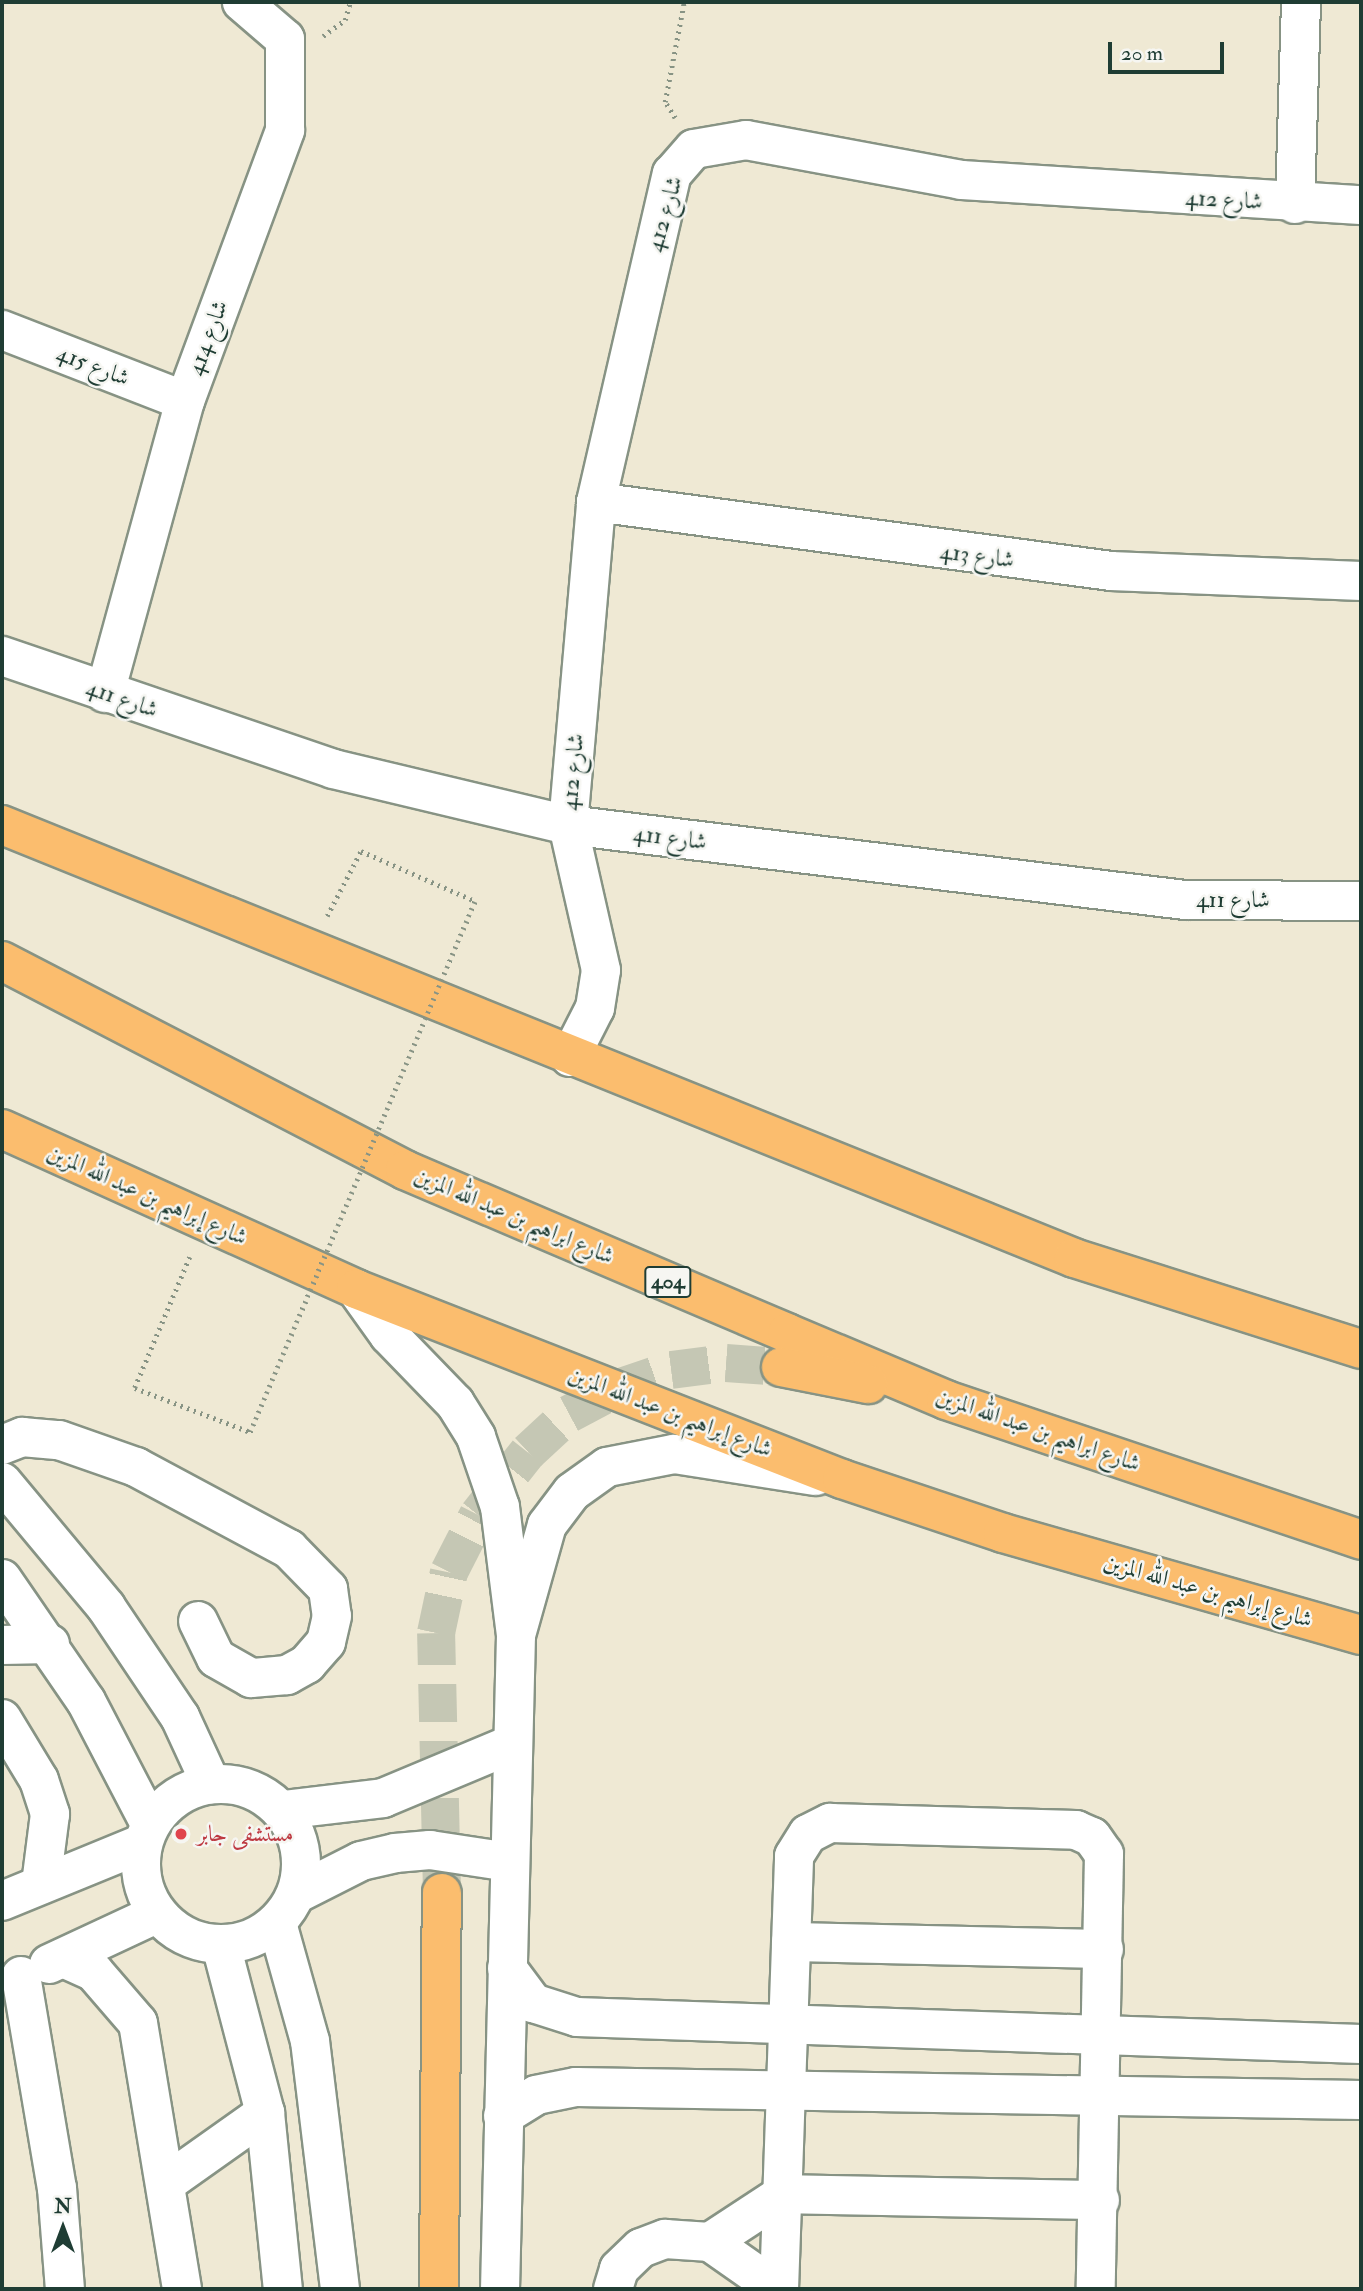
<!DOCTYPE html>
<meta charset="utf-8">
<style>
body{margin:0}
#map{position:relative;width:1363px;height:2291px;overflow:hidden;background:#efe9d4;font-family:"IM FELL Double Pica",Amiri,serif}
div>[style]{position:absolute}
[style*='--x']{left:calc(var(--x)*1px);top:calc(var(--y)*1px);width:calc(var(--w)*1px);rotate:calc(var(--a)*1deg)}
.major-tunnel>*{height:38px;margin-top:-19px;transform-origin:0;background:repeating-linear-gradient(90deg,#c5c7b4 0 38px,transparent 0 57px)}
.path>*{height:4.5px;margin-top:-2.25px;transform-origin:0;background:repeating-linear-gradient(90deg,#879384 0 2px,transparent 0 7px)}
.roads{filter:drop-shadow(2px 0 #879384) drop-shadow(-2px 0 #879384) drop-shadow(0 2px #879384) drop-shadow(0 -2px #879384)}
.minor>*{height:38px;margin:-19px;padding:0 19px;transform-origin:19px;border-radius:19px;background:#fff}
.minor>.ring{margin:-19px;padding:0;box-sizing:content-box;background:none;border:38px solid #fff;border-radius:50%}
.major>*{height:38px;margin:-19px;padding:0 19px;transform-origin:19px;border-radius:19px;background:#fbbd6e}
.path-bridge>*{height:4.5px;margin-top:-2.25px;transform-origin:0;background:repeating-linear-gradient(90deg,#879384 0 2px,transparent 0 7px)}
.dots>*{width:19px;height:19px;translate:-50% -50%;box-sizing:border-box;border:4px solid #f6f6f2;border-radius:50%}
span{translate:-50% -50%;white-space:nowrap;text-align:center;line-height:1.15;-webkit-text-stroke:5px #f6f6f2;paint-order:stroke}
.shield-label span{padding:2px 5px;background:#f6f6f2;border:2px solid;border-radius:5px;-webkit-text-stroke-width:0}
.shield-label{font-size:21px;color:#1f3d34;font-weight:700}
.street-label{font-size:23px;color:#1f3d34}
.health-label{font-size:23px;color:#be3a42}
.left{translate:0 -50%;text-align:left}
.frame{position:absolute;inset:0;border:4px solid #1f3d34;pointer-events:none}
.north{position:absolute;left:28px;top:2193px;width:70px;height:70px;-webkit-text-stroke:5px #f6f6f2;paint-order:stroke;rotate:0deg;font-size:19px;font-weight:700;line-height:28px;text-align:center;color:#1f3d34}
.north::after{content:'';display:block;margin:auto;width:24px;height:32px;background:#1f3d34;clip-path:polygon(50% 0,100% 100%,50% 72%,0 100%)}
.scale{position:absolute;left:1108px;top:42px;width:116px;height:32px;box-sizing:border-box;border:4px solid #1f3d34;border-top:0;padding-left:9px;font-size:21px;line-height:24px;white-space:nowrap;color:#1f3d34;-webkit-text-stroke:5px #f6f6f2;paint-order:stroke}
</style>
<div id="map">
<div class="major-tunnel">
<i style="--x:442;--y:1893;--w:260;--a:-91.3"></i>
<i style="--x:436;--y:1633;--w:62;--a:-78"></i>
<i style="--x:449;--y:1572;--w:64;--a:-63"></i>
<i style="--x:478;--y:1515;--w:80;--a:-51.6"></i>
<i style="--x:528;--y:1452;--w:56;--a:-42.8"></i>
<i style="--x:569;--y:1414;--w:55;--a:-28"></i>
<i style="--x:618;--y:1388;--w:56;--a:-18.8"></i>
<i style="--x:671;--y:1370;--w:55;--a:-7.3"></i>
<i style="--x:726;--y:1363;--w:55;--a:4.2"></i>
</div>
<div class="path">
<i style="--x:323;--y:36;--w:27;--a:-36"></i>
<i style="--x:345;--y:20;--w:19;--a:-74"></i>
<i style="--x:675;--y:118;--w:19;--a:-122"></i>
<i style="--x:665;--y:102;--w:102;--a:-79.2"></i>
<i style="--x:327;--y:916;--w:73;--a:-62.4"></i>
<i style="--x:361;--y:851;--w:124;--a:23.7"></i>
<i style="--x:190;--y:1257;--w:142;--a:112.8"></i>
<i style="--x:135;--y:1388;--w:123;--a:20.9"></i>
</div>
<div class="roads">
<div class="minor">
<i style="--x:1295;--y:204;--w:202;--a:-88.3"></i>
<i style="--x:2;--y:330;--w:196;--a:21.2"></i>
<i style="--x:596;--y:502;--w:520;--a:7.63"></i>
<i style="--x:1111;--y:571;--w:250;--a:2.3"></i>
<i style="--x:2;--y:656;--w:350;--a:18.8"></i>
<i style="--x:333;--y:769;--w:242;--a:13.4"></i>
<i style="--x:568;--y:825;--w:622;--a:6.93"></i>
<i style="--x:1185;--y:900;--w:176;--a:0.3"></i>
<i style="--x:105;--y:693;--w:303;--a:-74.7"></i>
<i style="--x:185;--y:401;--w:289;--a:-69.7"></i>
<i style="--x:285;--y:130;--w:91;--a:-90"></i>
<i style="--x:285;--y:39;--w:57;--a:-139.3"></i>
<i style="--x:570;--y:1057;--w:55;--a:-63"></i>
<i style="--x:595;--y:1008;--w:38;--a:-81"></i>
<i style="--x:601;--y:970;--w:149;--a:-102.8"></i>
<i style="--x:568;--y:825;--w:324;--a:-85"></i>
<i style="--x:596;--y:502;--w:337;--a:-77"></i>
<i style="--x:672;--y:174;--w:33;--a:-49"></i>
<i style="--x:694;--y:149;--w:53;--a:-9.8"></i>
<i style="--x:746;--y:140;--w:219;--a:10.5"></i>
<i style="--x:961;--y:180;--w:401;--a:3.6"></i>
<i style="--x:356;--y:1289;--w:57;--a:54.3"></i>
<i style="--x:389;--y:1335;--w:95;--a:45.9"></i>
<i style="--x:455;--y:1403;--w:40;--a:58"></i>
<i style="--x:476;--y:1437;--w:74;--a:71.1"></i>
<i style="--x:500;--y:1507;--w:129;--a:82.9"></i>
<i style="--x:516;--y:1635;--w:654;--a:91.4"></i>
<i style="--x:2;--y:1445;--w:22;--a:-22"></i>
<i style="--x:22;--y:1437;--w:37;--a:5"></i>
<i style="--x:59;--y:1440;--w:82;--a:19.3"></i>
<i style="--x:136;--y:1467;--w:174;--a:28.2"></i>
<i style="--x:289;--y:1549;--w:56;--a:45.7"></i>
<i style="--x:328;--y:1589;--w:27;--a:82"></i>
<i style="--x:332;--y:1616;--w:27;--a:103"></i>
<i style="--x:326;--y:1642;--w:29;--a:131"></i>
<i style="--x:307;--y:1664;--w:23;--a:151"></i>
<i style="--x:287;--y:1675;--w:36;--a:175"></i>
<i style="--x:251;--y:1678;--w:40;--a:-150.3"></i>
<i style="--x:216;--y:1658;--w:41;--a:-115.9"></i>
<i style="--x:2;--y:1482;--w:163;--a:50.2"></i>
<i style="--x:106;--y:1607;--w:133;--a:56.1"></i>
<i style="--x:180;--y:1717;--w:74;--a:65.2"></i>
<i style="--x:2;--y:1579;--w:148;--a:55.5"></i>
<i style="--x:86;--y:1701;--w:139;--a:62.5"></i>
<i style="--x:516;--y:1635;--w:114;--a:-74.3"></i>
<i style="--x:547;--y:1525;--w:41;--a:-52.9"></i>
<i style="--x:572;--y:1492;--w:43;--a:-35.5"></i>
<i style="--x:607;--y:1467;--w:68;--a:-11"></i>
<i style="--x:674;--y:1454;--w:143;--a:8.9"></i>
<i style="--x:2;--y:1645;--w:48;--a:-1.2"></i>
<i style="--x:2;--y:1719;--w:71;--a:58.8"></i>
<i style="--x:39;--y:1780;--w:36;--a:72"></i>
<i style="--x:50;--y:1814;--w:71;--a:97.3"></i>
<i class="ring" style="left:141px;top:1784px;width:122px;height:122px"></i>
<i style="--x:283;--y:1810;--w:101;--a:-6.8"></i>
<i style="--x:383;--y:1798;--w:140;--a:-22.7"></i>
<i style="--x:300;--y:1892;--w:68;--a:-26.9"></i>
<i style="--x:361;--y:1861;--w:35;--a:-13"></i>
<i style="--x:395;--y:1853;--w:35;--a:-5"></i>
<i style="--x:430;--y:1850;--w:80;--a:8.6"></i>
<i style="--x:2;--y:1901;--w:150;--a:-22.3"></i>
<i style="--x:277;--y:1923;--w:123;--a:74.4"></i>
<i style="--x:310;--y:2041;--w:250;--a:83.1"></i>
<i style="--x:791;--y:1942;--w:313;--a:1.3"></i>
<i style="--x:221;--y:1945;--w:174;--a:75.3"></i>
<i style="--x:265;--y:2113;--w:177;--a:84.2"></i>
<i style="--x:63;--y:1958;--w:34;--a:24"></i>
<i style="--x:94;--y:1972;--w:67;--a:49.2"></i>
<i style="--x:138;--y:2023;--w:270;--a:80.6"></i>
<i style="--x:49;--y:1964;--w:118;--a:-25"></i>
<i style="--x:507;--y:1968;--w:44;--a:53.4"></i>
<i style="--x:533;--y:2003;--w:46;--a:17.7"></i>
<i style="--x:577;--y:2017;--w:784;--a:1.97"></i>
<i style="--x:21;--y:1976;--w:215;--a:80.4"></i>
<i style="--x:57;--y:2188;--w:101;--a:85.5"></i>
<i style="--x:503;--y:2116;--w:39;--a:-32"></i>
<i style="--x:536;--y:2095;--w:41;--a:-11.3"></i>
<i style="--x:576;--y:2087;--w:785;--a:0.95"></i>
<i style="--x:169;--y:2181;--w:118;--a:-35.3"></i>
<i style="--x:710;--y:2242;--w:87;--a:-33.3"></i>
<i style="--x:783;--y:2194;--w:317;--a:1.1"></i>
<i style="--x:613;--y:2289;--w:21;--a:-73"></i>
<i style="--x:619;--y:2269;--w:30;--a:-44"></i>
<i style="--x:641;--y:2248;--w:26;--a:-21"></i>
<i style="--x:665;--y:2239;--w:45;--a:3.8"></i>
<i style="--x:710;--y:2242;--w:82;--a:35"></i>
<i style="--x:779;--y:2289;--w:433;--a:-88"></i>
<i style="--x:794;--y:1856;--w:26;--a:-58"></i>
<i style="--x:808;--y:1834;--w:25;--a:-27"></i>
<i style="--x:830;--y:1823;--w:246;--a:1.6"></i>
<i style="--x:1076;--y:1830;--w:17;--a:24"></i>
<i style="--x:1092;--y:1837;--w:21;--a:55"></i>
<i style="--x:1104;--y:1854;--w:435;--a:91.1"></i>
</div>
<div class="major">
<i style="--x:2;--y:825;--w:1156;--a:21.99"></i>
<i style="--x:1074;--y:1258;--w:301;--a:17.6"></i>
<i style="--x:2;--y:961;--w:454;--a:27.4"></i>
<i style="--x:405;--y:1170;--w:415;--a:23.1"></i>
<i style="--x:787;--y:1333;--w:173;--a:22.8"></i>
<i style="--x:946;--y:1400;--w:438;--a:18.6"></i>
<i style="--x:2;--y:1129;--w:388;--a:24.3"></i>
<i style="--x:356;--y:1289;--w:522;--a:21.35"></i>
<i style="--x:842;--y:1479;--w:170;--a:18.5"></i>
<i style="--x:1003;--y:1533;--w:372;--a:15.9"></i>
<i style="--x:781;--y:1367;--w:89;--a:11.1"></i>
<i style="--x:439;--y:2289;--w:396;--a:-89.6"></i>
</div>
</div>
<div class="path-bridge">
<i style="--x:250;--y:1432;--w:577;--a:-67.04"></i>
</div>
<div class="dots">
<i style="left:181px;top:1834px;background:#e0444e"></i>
</div>
<div class="shield-label">
<span style="left:668px;top:1282px">404</span>
</div>
<div class="street-label">
<span style="left:1224px;top:200px;rotate:3deg">شارع 412</span>
<span style="left:665px;top:214px;rotate:-74deg">شارع 412</span>
<span style="left:208px;top:338px;rotate:-70deg">شارع 414</span>
<span style="left:93px;top:366px;rotate:21deg">شارع 415</span>
<span style="left:977px;top:556px;rotate:7deg">شارع 413</span>
<span style="left:122px;top:699px;rotate:19deg">شارع 411</span>
<span style="left:573px;top:772px;rotate:-85deg">شارع 412</span>
<span style="left:670px;top:838px;rotate:7deg">شارع 411</span>
<span style="left:1233px;top:900px">شارع 411</span>
<span style="left:147px;top:1195px;rotate:24deg">شارع إبراهيم بن عبد الله المزين</span>
<span style="left:514px;top:1216px;rotate:23deg">شارع ابراهيم بن عبد الله المزين</span>
<span style="left:670px;top:1412px;rotate:21deg">شارع إبراهيم بن عبد الله المزين</span>
<span style="left:1038px;top:1430px;rotate:19deg">شارع ابراهيم بن عبد الله المزين</span>
<span style="left:1208px;top:1591px;rotate:16deg">شارع إبراهيم بن عبد الله المزين</span>
</div>
<div class="health-label">
<span class="left" style="left:197px;top:1834px">مستشفى جابر</span>
</div>
<div class="frame"></div>
<div class="north">N</div>
<div class="scale">20 m</div>
</div>
